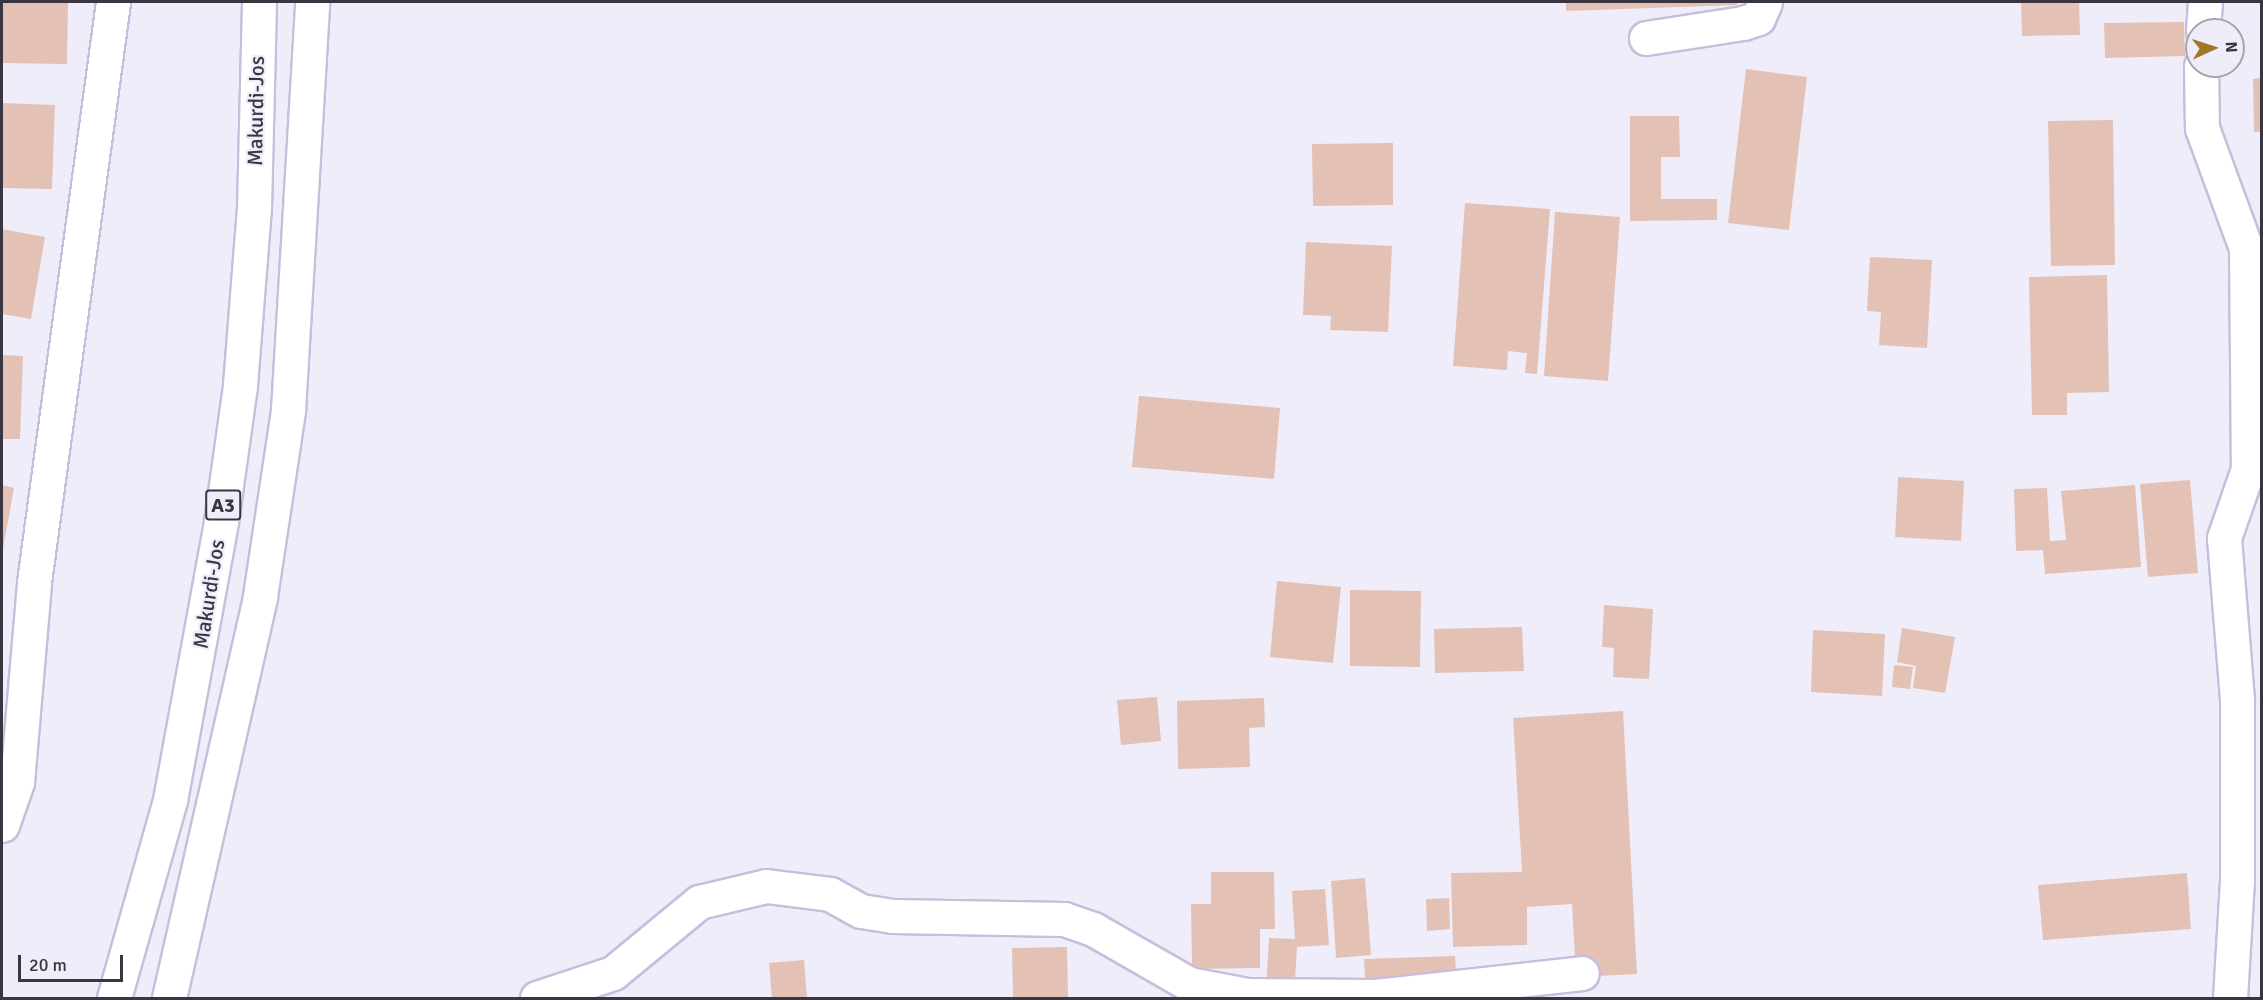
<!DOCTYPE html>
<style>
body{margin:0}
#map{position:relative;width:2263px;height:1000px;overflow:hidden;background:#f0edfa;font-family:Signika,sans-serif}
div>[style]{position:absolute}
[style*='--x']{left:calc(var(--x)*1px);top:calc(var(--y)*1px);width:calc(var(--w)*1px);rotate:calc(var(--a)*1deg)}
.building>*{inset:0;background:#e4c1b5}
.roads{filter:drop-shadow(2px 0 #c7bedd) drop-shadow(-2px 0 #c7bedd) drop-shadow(0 2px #c7bedd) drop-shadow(0 -2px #c7bedd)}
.minor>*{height:33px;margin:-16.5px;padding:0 16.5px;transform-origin:16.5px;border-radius:16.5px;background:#fff}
.highway>*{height:33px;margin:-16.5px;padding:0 16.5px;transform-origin:16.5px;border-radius:16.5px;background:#fff}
span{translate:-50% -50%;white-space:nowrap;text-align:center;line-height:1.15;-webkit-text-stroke:4.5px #f0edfa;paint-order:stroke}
.shield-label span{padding:2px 4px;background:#f0edfa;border:2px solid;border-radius:4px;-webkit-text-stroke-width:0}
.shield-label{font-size:20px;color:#393642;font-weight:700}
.street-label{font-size:21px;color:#393642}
.frame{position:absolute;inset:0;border:3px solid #393642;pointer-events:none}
.north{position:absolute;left:2185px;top:18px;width:60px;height:60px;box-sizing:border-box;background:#f0edfa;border:2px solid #a7a4b0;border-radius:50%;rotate:87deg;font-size:16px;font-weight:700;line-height:24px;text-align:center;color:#393642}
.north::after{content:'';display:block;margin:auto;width:21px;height:27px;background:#a07927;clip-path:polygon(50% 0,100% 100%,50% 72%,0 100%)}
.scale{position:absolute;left:18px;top:955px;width:105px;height:27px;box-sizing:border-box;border:3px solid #393642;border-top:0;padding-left:8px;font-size:18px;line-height:21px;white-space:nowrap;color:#393642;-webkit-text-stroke:4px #f0edfa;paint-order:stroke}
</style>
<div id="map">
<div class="building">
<i style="clip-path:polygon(3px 2px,68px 2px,67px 64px,2px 63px)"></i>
<i style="clip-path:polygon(1566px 2px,1737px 2px,1737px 5px,1566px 11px)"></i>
<i style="clip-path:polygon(2021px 2px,2079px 2px,2080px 35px,2022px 36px)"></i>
<i style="clip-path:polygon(2184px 22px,2185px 56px,2105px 58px,2104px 23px)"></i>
<i style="clip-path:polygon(1746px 69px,1807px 77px,1789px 230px,1728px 223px)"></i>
<i style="clip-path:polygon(2262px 78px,2262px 132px,2254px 132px,2253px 79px)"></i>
<i style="clip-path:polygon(2px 103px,55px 105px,52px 189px,2px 188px)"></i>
<i style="clip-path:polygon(1630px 116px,1679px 116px,1680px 157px,1661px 157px,1661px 199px,1717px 199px,1717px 220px,1630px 221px)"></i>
<i style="clip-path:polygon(2113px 120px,2115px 265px,2051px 266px,2048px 121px)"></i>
<i style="clip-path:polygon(1393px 143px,1393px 205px,1313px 206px,1312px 144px)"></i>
<i style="clip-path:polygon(1465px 203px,1550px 209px,1537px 374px,1525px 373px,1527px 353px,1508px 351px,1507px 370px,1453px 366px)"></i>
<i style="clip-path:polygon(1555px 212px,1620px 217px,1608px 381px,1544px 376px)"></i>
<i style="clip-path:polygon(2px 229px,45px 237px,31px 319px,2px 314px)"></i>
<i style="clip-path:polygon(1306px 242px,1392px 246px,1388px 332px,1330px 330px,1331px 316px,1303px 315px)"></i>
<i style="clip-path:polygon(1870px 257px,1932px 260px,1927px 348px,1879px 345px,1881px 312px,1867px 311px)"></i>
<i style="clip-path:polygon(2107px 275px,2109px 392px,2067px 393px,2067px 415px,2032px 415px,2029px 277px)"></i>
<i style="clip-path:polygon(2px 355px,23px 356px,20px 439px,2px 439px)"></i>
<i style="clip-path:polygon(1139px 396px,1280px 408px,1274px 479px,1132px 467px)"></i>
<i style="clip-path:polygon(1898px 477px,1964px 481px,1961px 541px,1895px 537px)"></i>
<i style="clip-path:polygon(2190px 480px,2198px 573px,2148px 577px,2140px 484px)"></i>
<i style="clip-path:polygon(2px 485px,14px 488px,3px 549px,2px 549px)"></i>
<i style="clip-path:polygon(2135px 485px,2141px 567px,2045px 574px,2043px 550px,2016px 551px,2014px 489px,2047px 488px,2050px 541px,2066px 540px,2061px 491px)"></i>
<i style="clip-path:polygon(1277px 581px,1341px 587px,1333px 663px,1270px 657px)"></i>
<i style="clip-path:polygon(1350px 590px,1421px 591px,1420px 667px,1350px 666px)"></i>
<i style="clip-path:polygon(1604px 605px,1653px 609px,1649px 679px,1613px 677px,1614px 648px,1602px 647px)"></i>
<i style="clip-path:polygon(1522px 627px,1524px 671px,1435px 673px,1434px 629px)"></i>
<i style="clip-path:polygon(1902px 628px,1955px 637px,1945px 693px,1913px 688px,1916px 666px,1897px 662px)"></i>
<i style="clip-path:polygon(1813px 630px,1885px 634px,1882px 696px,1811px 692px)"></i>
<i style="clip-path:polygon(1894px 665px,1913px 667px,1910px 689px,1892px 687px)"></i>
<i style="clip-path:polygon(1157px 697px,1161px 741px,1121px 745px,1117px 700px)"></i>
<i style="clip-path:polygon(1264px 698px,1265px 727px,1249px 728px,1250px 767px,1178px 769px,1177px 701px)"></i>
<i style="clip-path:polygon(1623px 711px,1637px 974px,1576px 977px,1572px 904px,1527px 907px,1527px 945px,1453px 947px,1451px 873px,1522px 872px,1513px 718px)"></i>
<i style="clip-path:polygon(1211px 872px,1274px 872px,1275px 929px,1260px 929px,1260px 968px,1192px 969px,1191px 904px,1211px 904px)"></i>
<i style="clip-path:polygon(2187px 873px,2191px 929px,2043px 940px,2038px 885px)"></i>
<i style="clip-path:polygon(1365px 878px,1371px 955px,1336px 958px,1331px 881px)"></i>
<i style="clip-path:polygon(1325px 889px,1329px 945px,1297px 947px,1294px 995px,1266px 993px,1269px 938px,1295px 939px,1292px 891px)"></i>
<i style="clip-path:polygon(1449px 898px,1450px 929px,1427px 931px,1426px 899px)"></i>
<i style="clip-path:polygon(1067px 947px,1068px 998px,1013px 998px,1012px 948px)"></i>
<i style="clip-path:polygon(1455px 956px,1457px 991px,1366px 994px,1364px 959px)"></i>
<i style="clip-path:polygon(804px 960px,807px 998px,772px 998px,769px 963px)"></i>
</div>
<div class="roads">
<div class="minor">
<i style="--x:2203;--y:30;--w:28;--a:-86"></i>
<i style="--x:1646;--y:38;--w:98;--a:-8.8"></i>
<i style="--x:1743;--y:23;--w:16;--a:-18"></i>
<i style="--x:1758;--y:18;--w:17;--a:-66"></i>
<i style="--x:2201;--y:66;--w:62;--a:89.1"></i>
<i style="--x:2202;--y:128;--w:128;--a:69.9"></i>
<i style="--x:2246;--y:248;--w:221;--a:89.5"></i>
<i style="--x:2248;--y:469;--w:73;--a:109.2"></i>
<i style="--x:2224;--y:538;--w:164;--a:85.4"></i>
<i style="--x:2237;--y:701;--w:179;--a:90"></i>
<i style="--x:2237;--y:880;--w:118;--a:93.4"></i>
<i style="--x:2;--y:825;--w:46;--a:-70.8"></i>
<i style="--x:17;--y:782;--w:201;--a:-85.1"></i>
<i style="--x:34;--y:582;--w:585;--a:-82.24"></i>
<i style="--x:537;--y:998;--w:80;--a:-18.2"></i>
<i style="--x:613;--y:973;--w:112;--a:-39.5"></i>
<i style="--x:699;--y:902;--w:69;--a:-13.4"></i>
<i style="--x:766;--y:886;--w:64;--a:7.1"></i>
<i style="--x:830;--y:894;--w:35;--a:29"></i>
<i style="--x:861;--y:911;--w:32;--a:9"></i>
<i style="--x:893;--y:916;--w:171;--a:1"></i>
<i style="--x:1064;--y:919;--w:31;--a:19"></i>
<i style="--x:1093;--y:929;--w:111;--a:29.8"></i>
<i style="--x:1189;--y:984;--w:59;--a:10.7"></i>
<i style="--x:1247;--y:995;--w:127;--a:0.5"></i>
<i style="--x:1374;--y:996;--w:209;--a:-6.3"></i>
</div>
<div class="highway">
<i style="--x:114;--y:998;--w:206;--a:-74.2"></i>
<i style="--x:170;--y:800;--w:284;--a:-79.6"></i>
<i style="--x:221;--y:521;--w:137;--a:-82"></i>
<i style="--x:240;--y:385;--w:178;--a:-85.5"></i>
<i style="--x:254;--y:208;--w:206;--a:-88.6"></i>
<i style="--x:169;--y:998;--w:412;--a:-77.2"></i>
<i style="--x:260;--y:596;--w:188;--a:-81.4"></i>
<i style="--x:288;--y:410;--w:409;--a:-86.6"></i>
</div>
</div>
<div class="shield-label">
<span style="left:223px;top:505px">A3</span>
</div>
<div class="street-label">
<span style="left:256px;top:111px;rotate:-89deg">Makurdi-Jos</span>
<span style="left:209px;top:594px;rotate:-81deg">Makurdi-Jos</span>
</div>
<div class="frame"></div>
<div class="north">N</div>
<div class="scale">20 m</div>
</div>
